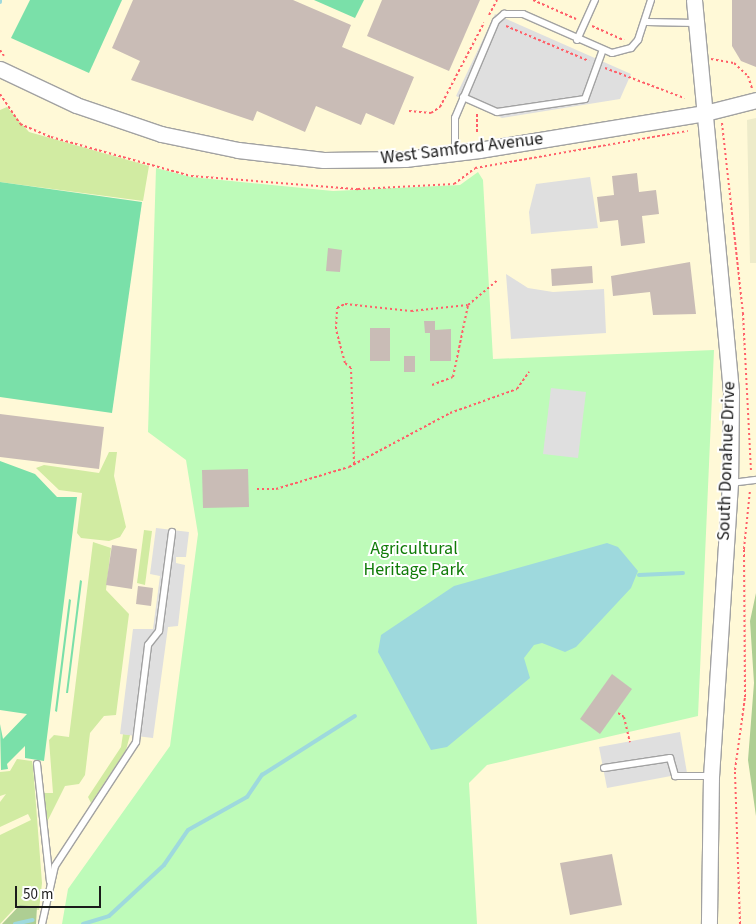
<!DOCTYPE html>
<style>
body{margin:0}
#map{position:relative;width:756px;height:924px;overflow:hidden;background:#ede7e0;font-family:"Source Sans 3",sans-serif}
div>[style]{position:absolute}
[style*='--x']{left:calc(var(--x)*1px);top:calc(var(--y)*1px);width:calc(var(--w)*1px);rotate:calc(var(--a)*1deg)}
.education>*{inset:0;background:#fff9d7}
.farmland>*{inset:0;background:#edebca}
.grass>*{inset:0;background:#d1eba2}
.forest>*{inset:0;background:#aece93}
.park>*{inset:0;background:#befbb9}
.pitch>*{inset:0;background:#7ae0a9}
.parking>*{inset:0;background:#dfdfdf}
.water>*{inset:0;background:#9ed9dd}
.stream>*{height:4px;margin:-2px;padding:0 2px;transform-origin:2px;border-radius:2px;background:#9ed9dd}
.building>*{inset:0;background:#c9bcb6}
.path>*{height:2px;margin-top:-1px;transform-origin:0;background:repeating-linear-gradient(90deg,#ff5f68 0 2.5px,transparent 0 5px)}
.roads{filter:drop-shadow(1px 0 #a2a2a2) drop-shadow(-1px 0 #a2a2a2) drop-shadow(0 1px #a2a2a2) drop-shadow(0 -1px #a2a2a2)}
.service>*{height:6px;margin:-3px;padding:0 3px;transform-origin:3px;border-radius:3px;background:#fff}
.tertiary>*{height:15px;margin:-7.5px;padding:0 7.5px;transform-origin:7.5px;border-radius:7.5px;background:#fff}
span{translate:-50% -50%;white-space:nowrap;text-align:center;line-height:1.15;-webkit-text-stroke:4px #fff;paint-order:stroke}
.street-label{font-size:18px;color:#1b1b1b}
.park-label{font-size:18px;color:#0f7b07}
.scale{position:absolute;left:15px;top:886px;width:86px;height:22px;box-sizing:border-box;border:2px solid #1b1b1b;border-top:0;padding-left:6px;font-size:15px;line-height:18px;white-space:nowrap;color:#1b1b1b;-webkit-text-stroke:4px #fff;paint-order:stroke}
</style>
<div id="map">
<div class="education">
<i style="clip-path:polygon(0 0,756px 0,756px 924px,0 924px)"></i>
</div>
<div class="farmland">
<i style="clip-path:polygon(756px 118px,756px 263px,750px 263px,747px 120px)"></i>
</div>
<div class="grass">
<i style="clip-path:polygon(7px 107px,29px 132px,149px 166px,143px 201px,0 182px,0 110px)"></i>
<i style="clip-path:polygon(109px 452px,117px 452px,114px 476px,126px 527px,120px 537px,109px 541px,81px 538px,77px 533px,82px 493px,59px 490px,36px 468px,44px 465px,99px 473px)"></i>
<i style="clip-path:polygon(144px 530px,152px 531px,145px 585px,137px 583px)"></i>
<i style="clip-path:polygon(93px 542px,111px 548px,106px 590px,129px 614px,116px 715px,104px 716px,90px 733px,85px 775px,79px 784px,65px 786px,46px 824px,44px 793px,53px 793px,49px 740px,54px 735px,69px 737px)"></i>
<i style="clip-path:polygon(123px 734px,130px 735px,126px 750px,91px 803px,88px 797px,121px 747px)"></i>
<i style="clip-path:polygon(17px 759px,32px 761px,33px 766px,42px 883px,39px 910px,15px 908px,0 924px,0 835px,31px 820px,28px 814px,0 827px,0 802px,6px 794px,0 796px,0 772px,10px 771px)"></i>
</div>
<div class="forest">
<i style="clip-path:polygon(756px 593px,756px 816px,748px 760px,754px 683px,750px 621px)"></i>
<i style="clip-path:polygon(20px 905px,37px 907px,36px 924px,2px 924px)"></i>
</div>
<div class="park">
<i style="clip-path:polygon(156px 168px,191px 177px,333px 191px,460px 185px,478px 172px,483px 180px,493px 359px,714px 350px,698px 716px,487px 765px,469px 783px,477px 924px,62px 924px,68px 889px,170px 746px,198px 534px,186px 460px,148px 432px)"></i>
</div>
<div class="pitch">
<i style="clip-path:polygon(30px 0,122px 0,89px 73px,11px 38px)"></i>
<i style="clip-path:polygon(314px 0,364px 0,355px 18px)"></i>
<i style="clip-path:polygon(0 182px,142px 202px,112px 413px,0 397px)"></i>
<i style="clip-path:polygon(0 461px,35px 474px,57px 497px,77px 497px,44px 761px,25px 758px,25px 746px,7px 764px,8px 769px,1px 770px,0 724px,3px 739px,27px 714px,0 710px)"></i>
<i style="clip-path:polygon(80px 580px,82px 581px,68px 693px,66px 693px)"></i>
<i style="clip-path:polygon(69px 599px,71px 600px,57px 712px,55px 711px)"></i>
</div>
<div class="parking">
<i style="clip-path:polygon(495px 14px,631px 74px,620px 99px,502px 118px,456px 96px)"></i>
<i style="clip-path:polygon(590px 177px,598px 228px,531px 234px,529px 212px,536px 184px)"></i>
<i style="clip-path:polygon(506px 274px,528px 288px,553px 292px,604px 289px,606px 333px,511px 339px)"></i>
<i style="clip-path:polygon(551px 388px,586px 392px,578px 458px,543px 454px)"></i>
<i style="clip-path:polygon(156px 528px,189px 532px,186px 557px,176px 557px,176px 563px,185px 565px,178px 626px,168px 627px,153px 738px,120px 734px,133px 629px,153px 629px,160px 576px,150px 574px)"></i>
<i style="clip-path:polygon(680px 732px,687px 773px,607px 788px,599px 747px)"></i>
</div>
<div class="water">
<i style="clip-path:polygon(607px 543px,618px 547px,638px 571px,631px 588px,576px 647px,565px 652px,542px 643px,534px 645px,524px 658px,530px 678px,447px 747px,431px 750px,378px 652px,381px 635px,454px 586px)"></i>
</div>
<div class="stream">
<i style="--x:0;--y:2;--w:2;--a:-90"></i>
<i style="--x:639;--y:575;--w:44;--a:-2.6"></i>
<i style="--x:15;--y:924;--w:18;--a:-13"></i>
<i style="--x:83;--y:924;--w:27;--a:-17"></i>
<i style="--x:109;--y:916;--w:75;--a:-42.8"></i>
<i style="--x:164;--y:865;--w:42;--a:-55.6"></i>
<i style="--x:188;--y:830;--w:68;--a:-29.2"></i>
<i style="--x:247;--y:797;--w:27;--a:-56"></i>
<i style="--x:262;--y:775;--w:110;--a:-32.4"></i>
</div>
<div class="building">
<i style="clip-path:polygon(133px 0,293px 0,351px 25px,342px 47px,414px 77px,394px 125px,366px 113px,361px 125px,316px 106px,305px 132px,257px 111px,253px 121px,131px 80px,140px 61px,112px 48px)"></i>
<i style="clip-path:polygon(382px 0,480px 0,449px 71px,367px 36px)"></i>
<i style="clip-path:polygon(732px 0,756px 0,756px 67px,741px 61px,732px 46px)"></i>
<i style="clip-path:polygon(637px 173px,639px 192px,656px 190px,659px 214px,642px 216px,645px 243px,621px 246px,618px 220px,600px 222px,597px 197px,614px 195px,612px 176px)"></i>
<i style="clip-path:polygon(328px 248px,342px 250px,340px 272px,326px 271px)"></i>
<i style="clip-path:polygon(690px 262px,696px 314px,653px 315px,650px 292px,613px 296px,611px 276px)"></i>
<i style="clip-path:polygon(592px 266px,593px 283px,552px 286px,551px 269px)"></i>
<i style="clip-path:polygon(424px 321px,435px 321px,435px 330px,451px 329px,451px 361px,430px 361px,430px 333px,425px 333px)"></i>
<i style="clip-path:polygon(370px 328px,390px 328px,390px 361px,370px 361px)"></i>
<i style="clip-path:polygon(404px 356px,415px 356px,415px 372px,404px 372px)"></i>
<i style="clip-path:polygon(0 414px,104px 427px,99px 469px,0 457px)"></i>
<i style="clip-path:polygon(248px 469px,249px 507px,203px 508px,202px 470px)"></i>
<i style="clip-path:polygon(112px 545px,137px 549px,132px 589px,106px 585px)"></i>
<i style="clip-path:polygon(138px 586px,153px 588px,151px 606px,136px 604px)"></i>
<i style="clip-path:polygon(612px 674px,632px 689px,600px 734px,580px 719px)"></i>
<i style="clip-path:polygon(612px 854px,622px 905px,570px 915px,560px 863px)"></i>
</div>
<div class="path">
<i style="--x:533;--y:0;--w:47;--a:23.8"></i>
<i style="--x:489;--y:15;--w:17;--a:-62"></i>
<i style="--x:506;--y:26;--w:90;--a:22.9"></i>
<i style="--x:592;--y:26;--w:35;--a:24"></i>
<i style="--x:0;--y:50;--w:7;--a:56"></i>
<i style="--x:711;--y:59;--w:23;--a:10"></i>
<i style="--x:734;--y:63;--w:19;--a:43"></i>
<i style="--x:748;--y:76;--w:13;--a:72"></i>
<i style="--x:605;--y:68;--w:85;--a:20.8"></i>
<i style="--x:0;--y:94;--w:36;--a:56"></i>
<i style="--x:20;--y:124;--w:34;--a:23"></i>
<i style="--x:51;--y:137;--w:145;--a:15.6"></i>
<i style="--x:191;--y:176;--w:168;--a:4.5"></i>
<i style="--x:358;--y:189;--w:96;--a:-3"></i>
<i style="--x:454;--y:184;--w:26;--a:-37"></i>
<i style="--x:475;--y:168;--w:216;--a:-9.9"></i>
<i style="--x:409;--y:111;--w:22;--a:5"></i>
<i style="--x:431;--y:113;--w:11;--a:-34"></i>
<i style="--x:440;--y:107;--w:95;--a:-62.4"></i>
<i style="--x:477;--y:114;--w:19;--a:90"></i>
<i style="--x:722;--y:123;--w:191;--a:83.7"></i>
<i style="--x:743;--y:313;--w:158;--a:87.1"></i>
<i style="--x:432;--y:385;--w:22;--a:-21"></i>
<i style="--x:453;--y:377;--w:74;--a:-78.2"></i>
<i style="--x:354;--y:464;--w:96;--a:-91.8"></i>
<i style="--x:351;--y:368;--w:8;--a:-140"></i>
<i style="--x:345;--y:363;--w:35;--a:-105"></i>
<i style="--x:336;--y:329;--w:21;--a:-87"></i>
<i style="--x:337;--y:308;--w:9;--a:-27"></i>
<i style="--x:345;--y:304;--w:66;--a:6.1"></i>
<i style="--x:411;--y:311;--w:57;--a:-6"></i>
<i style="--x:468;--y:305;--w:38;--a:-40"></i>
<i style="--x:257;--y:489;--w:19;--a:0"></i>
<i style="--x:276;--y:489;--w:76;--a:-16.8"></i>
<i style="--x:349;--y:467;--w:115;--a:-28.1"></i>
<i style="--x:450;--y:413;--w:71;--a:-19.7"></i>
<i style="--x:517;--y:389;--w:21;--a:-55"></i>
<i style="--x:618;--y:713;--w:7;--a:34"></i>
<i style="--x:624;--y:717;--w:26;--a:77"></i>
<i style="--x:740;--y:924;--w:154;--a:-91.9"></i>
<i style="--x:735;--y:770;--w:74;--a:-82.2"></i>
<i style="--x:745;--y:697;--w:148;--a:-90.4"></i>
<i style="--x:744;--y:549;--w:59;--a:-84.2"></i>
</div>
<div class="roads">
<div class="service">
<i style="--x:647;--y:22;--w:48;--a:1.2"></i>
<i style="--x:577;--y:40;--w:44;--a:-65.8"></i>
<i style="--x:463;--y:97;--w:37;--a:24"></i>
<i style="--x:497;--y:112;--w:89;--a:-8.4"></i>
<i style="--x:585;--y:99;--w:50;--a:-70.1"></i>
<i style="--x:455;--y:153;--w:35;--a:-90"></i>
<i style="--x:455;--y:118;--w:105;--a:-67.1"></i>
<i style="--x:496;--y:21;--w:11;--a:-41"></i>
<i style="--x:504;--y:14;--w:19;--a:0"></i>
<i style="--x:523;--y:14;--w:97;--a:23.7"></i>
<i style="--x:612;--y:53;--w:20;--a:-15"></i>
<i style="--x:631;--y:48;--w:11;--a:-49"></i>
<i style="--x:638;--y:40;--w:42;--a:-72"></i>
<i style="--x:731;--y:483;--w:25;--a:-7"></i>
<i style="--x:37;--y:764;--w:118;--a:83.7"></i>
<i style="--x:604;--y:768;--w:67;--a:-8.6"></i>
<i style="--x:670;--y:758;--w:19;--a:74"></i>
<i style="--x:675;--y:776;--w:36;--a:0"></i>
<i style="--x:42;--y:924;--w:59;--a:-77.4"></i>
<i style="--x:55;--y:866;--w:148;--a:-56.8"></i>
<i style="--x:136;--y:742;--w:98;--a:-82.9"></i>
<i style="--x:148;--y:645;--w:18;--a:-52"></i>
<i style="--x:159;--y:631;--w:100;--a:-82.5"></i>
</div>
<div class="tertiary">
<i style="--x:694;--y:0;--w:394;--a:84.6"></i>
<i style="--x:731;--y:392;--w:91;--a:90.6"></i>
<i style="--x:730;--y:483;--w:294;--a:93.7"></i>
<i style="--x:711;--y:776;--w:148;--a:90.8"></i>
<i style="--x:0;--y:69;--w:84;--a:25.3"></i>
<i style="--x:76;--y:105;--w:90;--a:18.8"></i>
<i style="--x:161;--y:134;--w:79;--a:11.7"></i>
<i style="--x:238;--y:150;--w:86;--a:6.7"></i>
<i style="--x:323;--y:160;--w:82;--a:-0.7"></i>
<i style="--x:405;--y:159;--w:75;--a:-6.9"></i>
<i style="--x:479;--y:150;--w:229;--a:-9.3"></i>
<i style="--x:705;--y:113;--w:53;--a:-14.3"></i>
</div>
</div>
<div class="street-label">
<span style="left:462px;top:149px;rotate:-7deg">West Samford Avenue</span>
<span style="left:727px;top:461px;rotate:-88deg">South Donahue Drive</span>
</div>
<div class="park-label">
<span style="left:414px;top:560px">Agricultural<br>Heritage Park</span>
</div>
<div class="scale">50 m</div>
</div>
